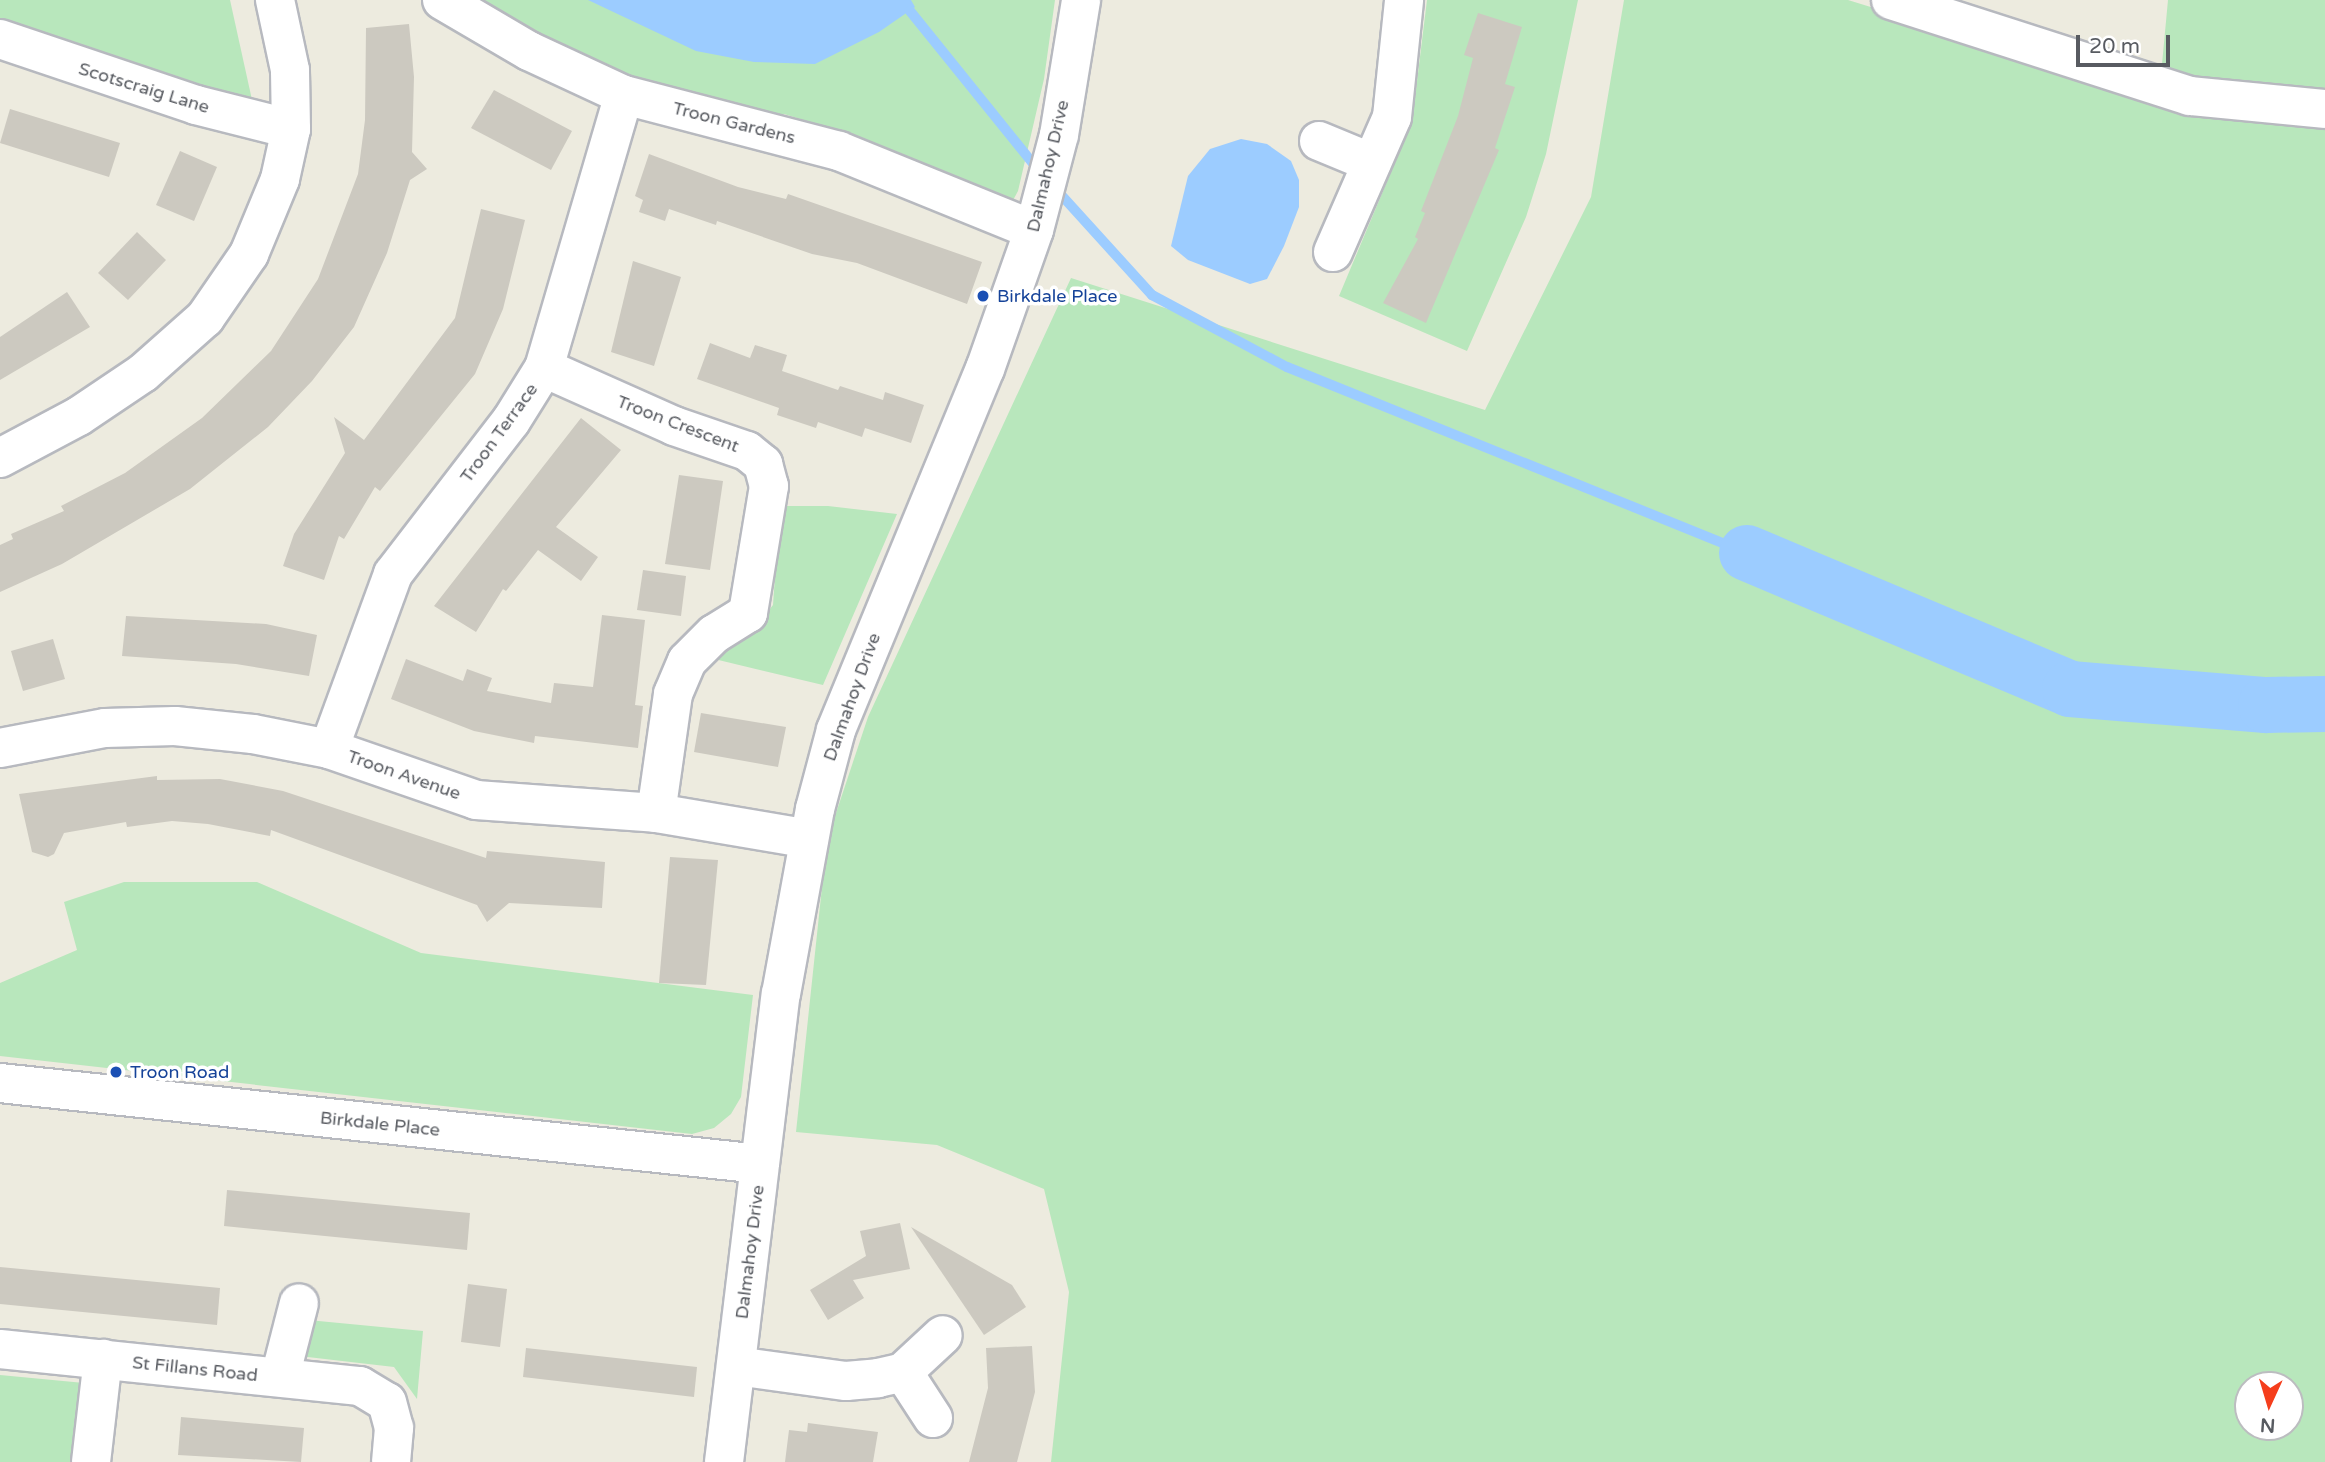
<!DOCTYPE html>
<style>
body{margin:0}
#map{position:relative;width:2325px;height:1462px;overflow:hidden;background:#edebdf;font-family:"Varela Round",sans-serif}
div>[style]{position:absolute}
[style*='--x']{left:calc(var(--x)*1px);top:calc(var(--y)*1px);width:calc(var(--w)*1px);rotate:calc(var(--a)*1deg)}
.green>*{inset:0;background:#b8e7bc}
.water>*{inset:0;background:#9cccff}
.stream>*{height:10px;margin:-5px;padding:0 5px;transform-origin:5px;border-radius:5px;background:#9cccff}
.river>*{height:56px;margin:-28px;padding:0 28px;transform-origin:28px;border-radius:28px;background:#9cccff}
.building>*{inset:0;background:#ccc9c0}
.roads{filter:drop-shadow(2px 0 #b7b9bf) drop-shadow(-2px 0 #b7b9bf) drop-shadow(0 2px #b7b9bf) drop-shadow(0 -2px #b7b9bf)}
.minor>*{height:38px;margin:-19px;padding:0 19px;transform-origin:19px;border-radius:19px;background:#fff}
.dots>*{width:19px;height:19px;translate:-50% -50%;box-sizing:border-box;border:4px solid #fff;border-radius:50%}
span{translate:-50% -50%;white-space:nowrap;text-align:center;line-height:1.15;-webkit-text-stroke:7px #fff;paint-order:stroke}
.street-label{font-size:18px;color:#585b61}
.transit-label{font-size:18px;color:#164399}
.left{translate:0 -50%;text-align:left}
.north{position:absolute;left:2234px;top:1371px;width:70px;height:70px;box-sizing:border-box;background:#fff;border:2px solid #bcbdc0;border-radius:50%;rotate:184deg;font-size:19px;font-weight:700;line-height:28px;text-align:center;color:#585b61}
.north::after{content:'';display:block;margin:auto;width:24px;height:32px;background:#f53e1c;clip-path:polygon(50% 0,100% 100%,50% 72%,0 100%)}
.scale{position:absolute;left:2076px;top:35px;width:94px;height:32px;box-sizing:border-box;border:4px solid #585b61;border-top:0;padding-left:9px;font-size:21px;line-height:24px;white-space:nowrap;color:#585b61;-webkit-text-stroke:5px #fff;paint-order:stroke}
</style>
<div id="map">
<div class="green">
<i style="clip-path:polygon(0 0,230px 0,254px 109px,0 28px)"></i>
<i style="clip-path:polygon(460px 0,1055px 0,1044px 79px,1018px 191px,1011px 204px,852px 145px,839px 131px,784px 114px,761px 118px,580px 66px,560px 44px)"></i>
<i style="clip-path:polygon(1427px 0,1578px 0,1546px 154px,1526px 217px,1467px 351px,1339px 296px,1412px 122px)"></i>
<i style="clip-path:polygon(evenodd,1624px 0,1848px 0,2159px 96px,2168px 0,2325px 0,2325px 1462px,1051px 1462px,1069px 1292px,1044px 1189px,937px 1145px,796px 1132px,827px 840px,868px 717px,1071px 278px,1485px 410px,1591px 197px,1624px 0,2248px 1385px,2290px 1385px,2290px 1427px,2248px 1427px,2248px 1385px)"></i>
<i style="clip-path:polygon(780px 506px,828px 506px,897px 514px,823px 685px,706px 657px,751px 633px,773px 605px)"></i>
<i style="clip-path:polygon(124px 882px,257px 882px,421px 953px,753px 995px,741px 1097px,731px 1114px,714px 1128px,692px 1134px,0 1056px,0 983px,77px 950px,64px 902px)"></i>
<i style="clip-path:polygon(308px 1320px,423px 1331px,417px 1399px,394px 1367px,299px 1356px)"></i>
<i style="clip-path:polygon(0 1375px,84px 1383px,80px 1462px,0 1462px)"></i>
</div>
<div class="water">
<i style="clip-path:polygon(588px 0,911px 0,915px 7px,879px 32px,815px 64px,754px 62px,696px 51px)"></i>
<i style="clip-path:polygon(1241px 139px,1267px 144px,1291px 161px,1299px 180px,1299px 207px,1284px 246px,1267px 279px,1250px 284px,1188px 260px,1171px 246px,1188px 176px,1210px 149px)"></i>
</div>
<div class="stream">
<i style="--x:910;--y:11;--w:206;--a:51.1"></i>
<i style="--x:1054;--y:187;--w:146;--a:47.8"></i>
<i style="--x:1152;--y:295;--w:153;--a:28.1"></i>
<i style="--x:1287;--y:367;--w:496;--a:22"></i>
</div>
<div class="river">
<i style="--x:1747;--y:553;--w:350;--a:22.8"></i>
<i style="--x:2070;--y:689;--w:197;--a:4.7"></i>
<i style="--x:2266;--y:705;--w:59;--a:-1"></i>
</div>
<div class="building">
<i style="clip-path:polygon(1478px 13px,1522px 27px,1505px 84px,1515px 87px,1495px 148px,1499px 150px,1426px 323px,1383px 303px,1418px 239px,1415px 237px,1425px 213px,1421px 211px,1458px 116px,1473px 58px,1464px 55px)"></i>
<i style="clip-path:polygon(409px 24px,414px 77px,412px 152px,427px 169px,410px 180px,387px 253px,354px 327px,312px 381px,268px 427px,190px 489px,62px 564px,0 592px,0 545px,13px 539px,11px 534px,64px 511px,61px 506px,125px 473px,202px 418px,271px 351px,318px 279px,358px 174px,365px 120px,366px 28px)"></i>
<i style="clip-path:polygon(494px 90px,572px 131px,551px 170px,471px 128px)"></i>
<i style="clip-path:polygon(10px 109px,120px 143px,109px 177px,0 143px)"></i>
<i style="clip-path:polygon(180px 151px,217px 167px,194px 221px,156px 205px)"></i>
<i style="clip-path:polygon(649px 154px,738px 187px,786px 199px,788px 194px,982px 262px,967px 304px,857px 263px,812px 254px,717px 221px,716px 225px,669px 209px,665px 221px,639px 212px,643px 200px,635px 196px)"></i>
<i style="clip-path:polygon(481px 209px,525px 220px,503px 309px,475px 374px,380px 491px,375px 487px,344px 539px,339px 536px,324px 580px,283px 566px,294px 534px,345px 453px,334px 417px,364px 440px,455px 318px)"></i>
<i style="clip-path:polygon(137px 232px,166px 260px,128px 300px,98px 273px)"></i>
<i style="clip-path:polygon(633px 261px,681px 277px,654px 366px,611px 352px)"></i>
<i style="clip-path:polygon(67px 292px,90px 327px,0 380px,0 337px)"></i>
<i style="clip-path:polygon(710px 343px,750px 358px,755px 345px,787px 355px,782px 371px,838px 390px,840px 386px,883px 400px,885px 392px,924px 405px,911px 443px,865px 428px,862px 437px,818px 422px,816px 428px,777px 415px,779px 408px,697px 379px)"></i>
<i style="clip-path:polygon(581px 418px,621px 450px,556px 527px,598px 557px,581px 581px,538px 550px,506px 591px,503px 589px,476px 632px,434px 606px)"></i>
<i style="clip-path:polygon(679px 475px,723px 481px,710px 570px,665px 564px)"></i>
<i style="clip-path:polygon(643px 570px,686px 576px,681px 616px,637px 610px)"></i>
<i style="clip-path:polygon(602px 615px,645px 620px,635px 705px,643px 706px,638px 748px,535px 736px,534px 743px,474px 731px,391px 699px,406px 659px,463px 681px,467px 669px,492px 678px,487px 691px,551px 703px,554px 683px,593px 687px)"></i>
<i style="clip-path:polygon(126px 616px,266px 624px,317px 635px,309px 676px,236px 664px,122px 656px)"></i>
<i style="clip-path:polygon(53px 639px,65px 679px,23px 691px,11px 651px)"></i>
<i style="clip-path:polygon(701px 713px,786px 727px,778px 767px,694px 752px)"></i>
<i style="clip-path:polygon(157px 776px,157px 780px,220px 779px,283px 791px,486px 858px,487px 851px,605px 862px,602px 908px,509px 903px,487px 922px,477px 905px,271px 830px,270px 836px,208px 824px,172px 821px,127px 827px,126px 822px,64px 833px,54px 854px,48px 857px,32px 852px,19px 794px)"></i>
<i style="clip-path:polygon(670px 857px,718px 860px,706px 985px,659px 983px)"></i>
<i style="clip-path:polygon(227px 1190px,470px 1213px,467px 1250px,224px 1226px)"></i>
<i style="clip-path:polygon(900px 1223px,910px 1269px,853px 1280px,864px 1298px,828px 1320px,810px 1290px,866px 1256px,860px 1231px)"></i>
<i style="clip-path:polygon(911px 1227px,1012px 1285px,1026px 1307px,984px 1335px)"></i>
<i style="clip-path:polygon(0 1267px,220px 1288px,217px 1325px,0 1304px)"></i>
<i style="clip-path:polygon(468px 1284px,507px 1289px,500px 1347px,461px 1342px)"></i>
<i style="clip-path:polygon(1032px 1346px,1035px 1392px,1017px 1462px,969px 1462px,988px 1388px,986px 1348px)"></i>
<i style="clip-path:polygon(526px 1348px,697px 1367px,694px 1397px,523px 1377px)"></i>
<i style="clip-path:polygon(181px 1417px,304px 1428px,301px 1462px,178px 1455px)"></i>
<i style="clip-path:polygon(808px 1423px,878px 1432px,873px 1462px,785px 1462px,789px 1430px,807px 1432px)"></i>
</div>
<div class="roads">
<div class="minor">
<i style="--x:442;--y:0;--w:101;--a:30.4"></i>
<i style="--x:529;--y:51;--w:105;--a:24.9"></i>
<i style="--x:624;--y:95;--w:222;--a:14.6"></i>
<i style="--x:839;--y:151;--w:210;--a:22.1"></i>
<i style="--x:1891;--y:0;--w:314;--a:17.8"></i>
<i style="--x:2190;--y:96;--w:136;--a:5.5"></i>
<i style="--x:0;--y:39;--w:207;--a:18.6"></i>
<i style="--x:196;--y:105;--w:98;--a:14.2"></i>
<i style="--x:1319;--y:141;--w:57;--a:22.5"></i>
<i style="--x:1333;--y:252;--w:147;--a:-66.4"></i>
<i style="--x:1392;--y:117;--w:118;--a:-84.1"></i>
<i style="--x:544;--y:368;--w:142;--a:24"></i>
<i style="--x:674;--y:426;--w:77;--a:18.9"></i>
<i style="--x:747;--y:451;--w:21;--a:39"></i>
<i style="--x:763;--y:464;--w:23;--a:75"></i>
<i style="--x:769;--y:486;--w:129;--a:99.4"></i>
<i style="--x:748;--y:613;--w:40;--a:148"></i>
<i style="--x:714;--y:634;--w:38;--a:135"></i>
<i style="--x:687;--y:661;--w:36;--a:113"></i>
<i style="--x:673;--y:694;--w:120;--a:98.1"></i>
<i style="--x:0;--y:458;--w:89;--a:-28"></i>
<i style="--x:79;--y:416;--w:77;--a:-33.9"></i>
<i style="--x:143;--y:373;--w:83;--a:-41.6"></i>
<i style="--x:205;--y:318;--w:78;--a:-55.5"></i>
<i style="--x:249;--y:254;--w:81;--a:-67.5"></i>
<i style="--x:280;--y:179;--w:51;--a:-77.6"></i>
<i style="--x:291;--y:129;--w:59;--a:-91"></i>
<i style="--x:290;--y:70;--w:72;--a:-102.1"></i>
<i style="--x:0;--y:748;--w:107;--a:-10.8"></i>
<i style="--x:105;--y:728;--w:70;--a:-1.6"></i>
<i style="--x:175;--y:726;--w:78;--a:5.9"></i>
<i style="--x:253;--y:734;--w:77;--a:11.2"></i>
<i style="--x:329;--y:749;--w:156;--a:19.1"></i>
<i style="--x:476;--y:800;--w:180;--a:4.1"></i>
<i style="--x:656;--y:813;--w:155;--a:9.6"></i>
<i style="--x:329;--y:749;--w:186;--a:-69.9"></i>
<i style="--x:393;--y:574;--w:193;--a:-52.4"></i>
<i style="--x:511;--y:421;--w:62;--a:-58.1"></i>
<i style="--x:544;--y:368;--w:284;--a:-73.7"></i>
<i style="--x:0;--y:1083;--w:764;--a:6.08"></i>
<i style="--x:0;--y:1349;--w:362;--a:5.9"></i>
<i style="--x:360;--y:1386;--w:31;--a:31"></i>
<i style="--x:387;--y:1402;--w:27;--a:75"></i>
<i style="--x:394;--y:1428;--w:34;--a:95"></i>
<i style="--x:736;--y:1366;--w:111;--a:7.8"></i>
<i style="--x:846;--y:1381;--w:32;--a:-5"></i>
<i style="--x:878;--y:1378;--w:26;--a:-13"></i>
<i style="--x:903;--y:1372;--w:54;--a:-42.8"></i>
<i style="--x:903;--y:1372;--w:55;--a:56.9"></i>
<i style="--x:280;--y:1377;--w:76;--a:-75.6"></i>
<i style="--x:91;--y:1462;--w:104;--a:-83.4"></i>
<i style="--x:724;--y:1462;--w:471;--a:-83.1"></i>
<i style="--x:781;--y:994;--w:188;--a:-79.6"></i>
<i style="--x:815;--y:809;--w:82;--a:-75.1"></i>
<i style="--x:836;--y:730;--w:391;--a:-67.6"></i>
<i style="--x:985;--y:369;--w:147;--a:-70.6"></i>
<i style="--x:1034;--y:230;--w:98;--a:-75.3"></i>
<i style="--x:1059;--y:135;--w:137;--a:-80.7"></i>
</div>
</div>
<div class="dots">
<i style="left:983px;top:296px;background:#1a4fb4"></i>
<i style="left:116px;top:1072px;background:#1a4fb4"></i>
</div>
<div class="street-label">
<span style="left:144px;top:88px;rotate:17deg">Scotscraig Lane</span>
<span style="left:734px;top:123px;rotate:14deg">Troon Gardens</span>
<span style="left:1048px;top:166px;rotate:-77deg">Dalmahoy Drive</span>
<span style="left:678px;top:424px;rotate:21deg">Troon Crescent</span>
<span style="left:499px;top:433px;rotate:-54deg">Troon Terrace</span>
<span style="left:852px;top:697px;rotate:-70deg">Dalmahoy Drive</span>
<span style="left:404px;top:775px;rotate:19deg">Troon Avenue</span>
<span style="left:380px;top:1124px;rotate:6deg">Birkdale Place</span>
<span style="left:750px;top:1252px;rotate:-83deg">Dalmahoy Drive</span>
<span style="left:195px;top:1369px;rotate:6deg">St Fillans Road</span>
</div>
<div class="transit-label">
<span class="left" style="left:997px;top:296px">Birkdale Place</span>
<span class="left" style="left:130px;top:1072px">Troon Road</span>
</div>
<div class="north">N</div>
<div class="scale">20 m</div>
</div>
